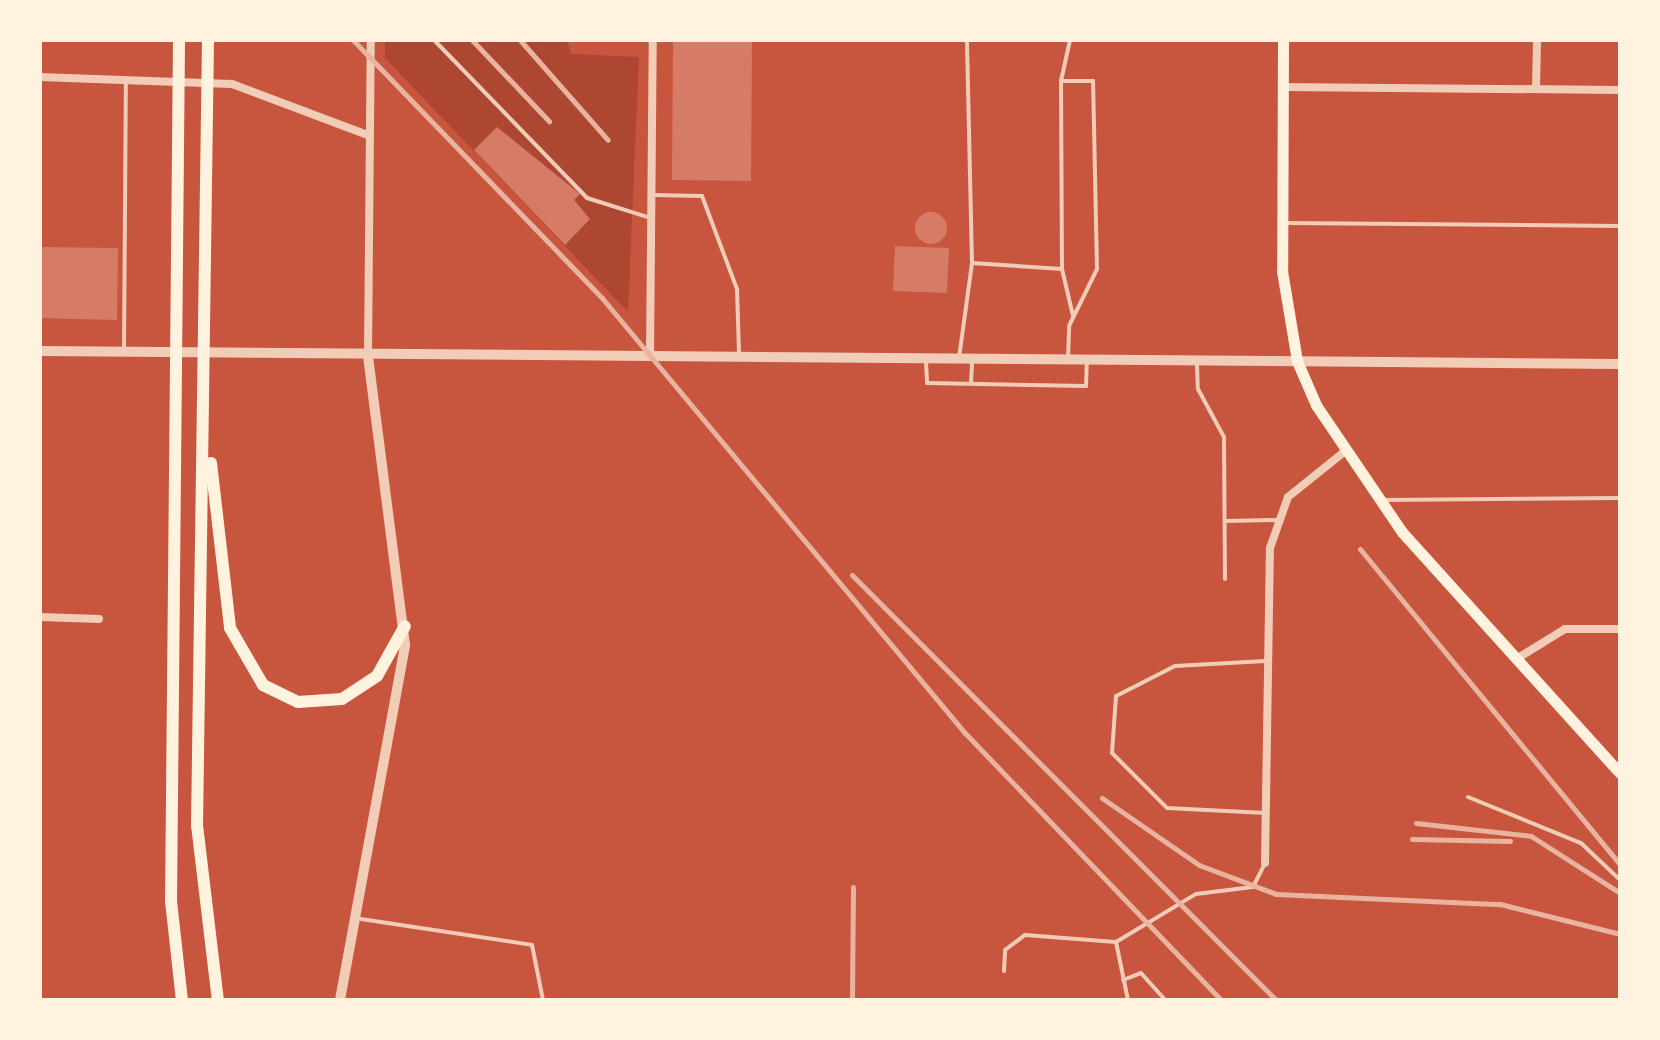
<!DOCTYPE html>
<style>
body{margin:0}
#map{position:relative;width:1660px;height:1040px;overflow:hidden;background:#c8553d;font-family:"Source Sans 3",sans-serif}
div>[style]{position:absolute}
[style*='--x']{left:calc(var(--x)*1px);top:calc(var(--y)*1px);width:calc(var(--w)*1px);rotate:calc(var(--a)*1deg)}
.green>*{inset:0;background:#ae4732}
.building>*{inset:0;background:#d67c66}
.round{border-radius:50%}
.service>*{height:4px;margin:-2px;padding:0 2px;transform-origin:2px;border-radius:2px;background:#f1ccb7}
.minor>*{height:8px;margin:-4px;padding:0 4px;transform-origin:4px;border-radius:4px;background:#f1ccb7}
.tertiary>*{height:10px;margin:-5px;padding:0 5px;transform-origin:5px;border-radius:5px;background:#f1ccb7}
.secondary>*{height:11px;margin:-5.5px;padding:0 5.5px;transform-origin:5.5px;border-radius:5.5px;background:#fff3e0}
.primary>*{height:12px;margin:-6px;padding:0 6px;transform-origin:6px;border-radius:6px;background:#fff3e0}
.rail>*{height:5px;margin:-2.5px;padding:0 2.5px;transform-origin:2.5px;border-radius:2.5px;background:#e9b49f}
span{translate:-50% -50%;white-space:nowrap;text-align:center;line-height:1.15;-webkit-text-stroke:10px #fff3e0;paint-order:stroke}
.frame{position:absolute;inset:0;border:42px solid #fff3e0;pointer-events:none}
</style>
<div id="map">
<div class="green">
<i style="clip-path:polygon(385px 40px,567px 40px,571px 54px,639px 57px,628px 312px,385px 58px)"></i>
</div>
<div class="building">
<i style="clip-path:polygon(673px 40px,752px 40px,751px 181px,672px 180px)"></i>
<i style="clip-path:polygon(497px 127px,580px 194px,574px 200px,590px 219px,565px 245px,474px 150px)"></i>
<i class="round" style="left:915px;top:212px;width:32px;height:32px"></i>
<i style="clip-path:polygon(895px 246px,949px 248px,947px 293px,893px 291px)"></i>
<i style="clip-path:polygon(40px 247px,118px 248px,117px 320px,40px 318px)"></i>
</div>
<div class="service">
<i style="--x:434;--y:40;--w:220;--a:45.9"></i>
<i style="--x:587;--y:198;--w:67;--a:17.4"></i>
<i style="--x:1061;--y:81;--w:188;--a:89.7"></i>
<i style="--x:1062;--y:269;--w:48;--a:76.8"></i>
<i style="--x:654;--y:195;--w:48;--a:1.2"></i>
<i style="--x:702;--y:196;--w:99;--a:69.4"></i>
<i style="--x:737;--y:289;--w:63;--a:88.2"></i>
<i style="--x:1285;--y:223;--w:335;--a:0.5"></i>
<i style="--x:972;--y:263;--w:90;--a:3.8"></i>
<i style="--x:124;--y:351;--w:270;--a:-89.6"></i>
<i style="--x:959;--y:358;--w:96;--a:-82.2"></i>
<i style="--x:972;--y:263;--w:223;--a:-91.3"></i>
<i style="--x:1068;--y:359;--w:33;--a:-88"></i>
<i style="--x:1069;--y:326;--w:64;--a:-63.8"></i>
<i style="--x:1097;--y:269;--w:188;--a:-91.2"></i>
<i style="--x:1093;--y:81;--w:32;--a:180"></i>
<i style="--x:1061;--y:81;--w:42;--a:-77.6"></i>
<i style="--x:926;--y:362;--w:21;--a:87"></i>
<i style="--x:927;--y:383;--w:159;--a:1.1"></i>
<i style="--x:1086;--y:386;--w:25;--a:-88"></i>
<i style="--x:1197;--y:365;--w:24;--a:88"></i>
<i style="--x:1198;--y:389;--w:55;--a:61.6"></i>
<i style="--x:1224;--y:437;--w:142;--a:89.6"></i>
<i style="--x:971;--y:383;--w:20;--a:-87"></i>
<i style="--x:1385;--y:500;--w:235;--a:-0.5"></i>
<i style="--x:1225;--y:521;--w:52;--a:-1.1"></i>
<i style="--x:1265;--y:661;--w:90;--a:176.8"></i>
<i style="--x:1175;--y:666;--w:66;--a:153"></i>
<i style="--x:1116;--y:696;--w:57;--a:94"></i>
<i style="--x:1112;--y:753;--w:78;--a:45"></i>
<i style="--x:1167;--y:808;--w:99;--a:2.9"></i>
<i style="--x:1468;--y:797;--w:122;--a:22.2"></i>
<i style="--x:1581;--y:843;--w:54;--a:43.5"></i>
<i style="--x:361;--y:919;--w:173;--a:8.6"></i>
<i style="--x:532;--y:945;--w:56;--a:78.7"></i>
<i style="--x:1004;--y:971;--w:21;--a:-87"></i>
<i style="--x:1005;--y:950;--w:25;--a:-37"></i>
<i style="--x:1025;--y:935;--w:91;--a:4.4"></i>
<i style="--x:1123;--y:980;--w:19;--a:-21"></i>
<i style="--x:1141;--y:973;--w:36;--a:48"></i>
<i style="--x:1128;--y:1000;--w:59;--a:-101.7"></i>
<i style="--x:1116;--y:942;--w:93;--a:-31"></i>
<i style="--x:1196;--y:894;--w:57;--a:-7"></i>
<i style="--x:1253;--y:887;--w:27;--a:-63"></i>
</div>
<div class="minor">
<i style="--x:40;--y:77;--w:192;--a:2.1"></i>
<i style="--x:232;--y:84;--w:147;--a:20.6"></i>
<i style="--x:1282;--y:87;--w:338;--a:0.5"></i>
<i style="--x:1536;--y:89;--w:49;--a:-88.8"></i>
<i style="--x:368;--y:355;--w:315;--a:-89.5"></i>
<i style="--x:650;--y:356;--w:316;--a:-89.5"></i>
<i style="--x:40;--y:617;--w:59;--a:1.9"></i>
<i style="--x:1518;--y:658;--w:55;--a:-31.7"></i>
<i style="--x:1565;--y:629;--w:55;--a:0"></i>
<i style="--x:1265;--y:863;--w:315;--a:-89.1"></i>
<i style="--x:1270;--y:548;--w:54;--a:-70.6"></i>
<i style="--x:1288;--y:497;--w:70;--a:-38.7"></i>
</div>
<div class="tertiary">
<i style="--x:40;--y:351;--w:1580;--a:0.47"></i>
<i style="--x:340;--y:1000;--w:361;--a:-79.6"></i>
<i style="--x:405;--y:645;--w:292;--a:-97.3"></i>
</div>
<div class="secondary">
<i style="--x:1283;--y:40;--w:231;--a:90.2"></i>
<i style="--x:1282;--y:271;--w:91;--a:80.5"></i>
<i style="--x:1297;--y:361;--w:48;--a:66.6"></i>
<i style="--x:1316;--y:405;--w:153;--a:55.9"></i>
<i style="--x:1402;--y:532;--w:325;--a:47.9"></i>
</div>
<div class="primary">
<i style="--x:179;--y:40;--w:861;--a:90.53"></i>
<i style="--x:171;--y:901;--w:100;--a:83.7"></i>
<i style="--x:208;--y:40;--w:785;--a:90.8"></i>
<i style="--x:197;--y:825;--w:176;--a:83.2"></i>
<i style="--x:211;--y:463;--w:166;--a:83.4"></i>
<i style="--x:230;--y:628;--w:66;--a:59.9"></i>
<i style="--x:263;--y:685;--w:39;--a:26"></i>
<i style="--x:298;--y:702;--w:44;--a:-3.9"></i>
<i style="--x:342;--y:699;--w:42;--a:-33.3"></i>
<i style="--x:377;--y:676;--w:57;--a:-60.8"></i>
</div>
<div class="rail">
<i style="--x:353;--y:40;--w:359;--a:46"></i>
<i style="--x:602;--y:298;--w:567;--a:50.16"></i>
<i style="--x:965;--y:733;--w:370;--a:46.2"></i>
<i style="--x:472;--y:40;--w:112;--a:46.5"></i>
<i style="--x:520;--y:40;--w:133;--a:48.7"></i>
<i style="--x:1360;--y:549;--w:408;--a:50.5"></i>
<i style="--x:852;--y:575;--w:600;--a:45.07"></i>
<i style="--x:1102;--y:798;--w:118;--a:34.6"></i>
<i style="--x:1199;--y:865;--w:82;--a:20.6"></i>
<i style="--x:1276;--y:894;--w:224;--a:2.6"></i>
<i style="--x:1500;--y:904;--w:124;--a:14"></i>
<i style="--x:1416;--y:823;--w:116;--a:6.4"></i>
<i style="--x:1531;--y:836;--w:106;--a:32.6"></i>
<i style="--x:1412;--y:839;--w:98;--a:1.2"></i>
<i style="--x:852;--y:1000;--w:113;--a:-89.5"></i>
</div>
<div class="frame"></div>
</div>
